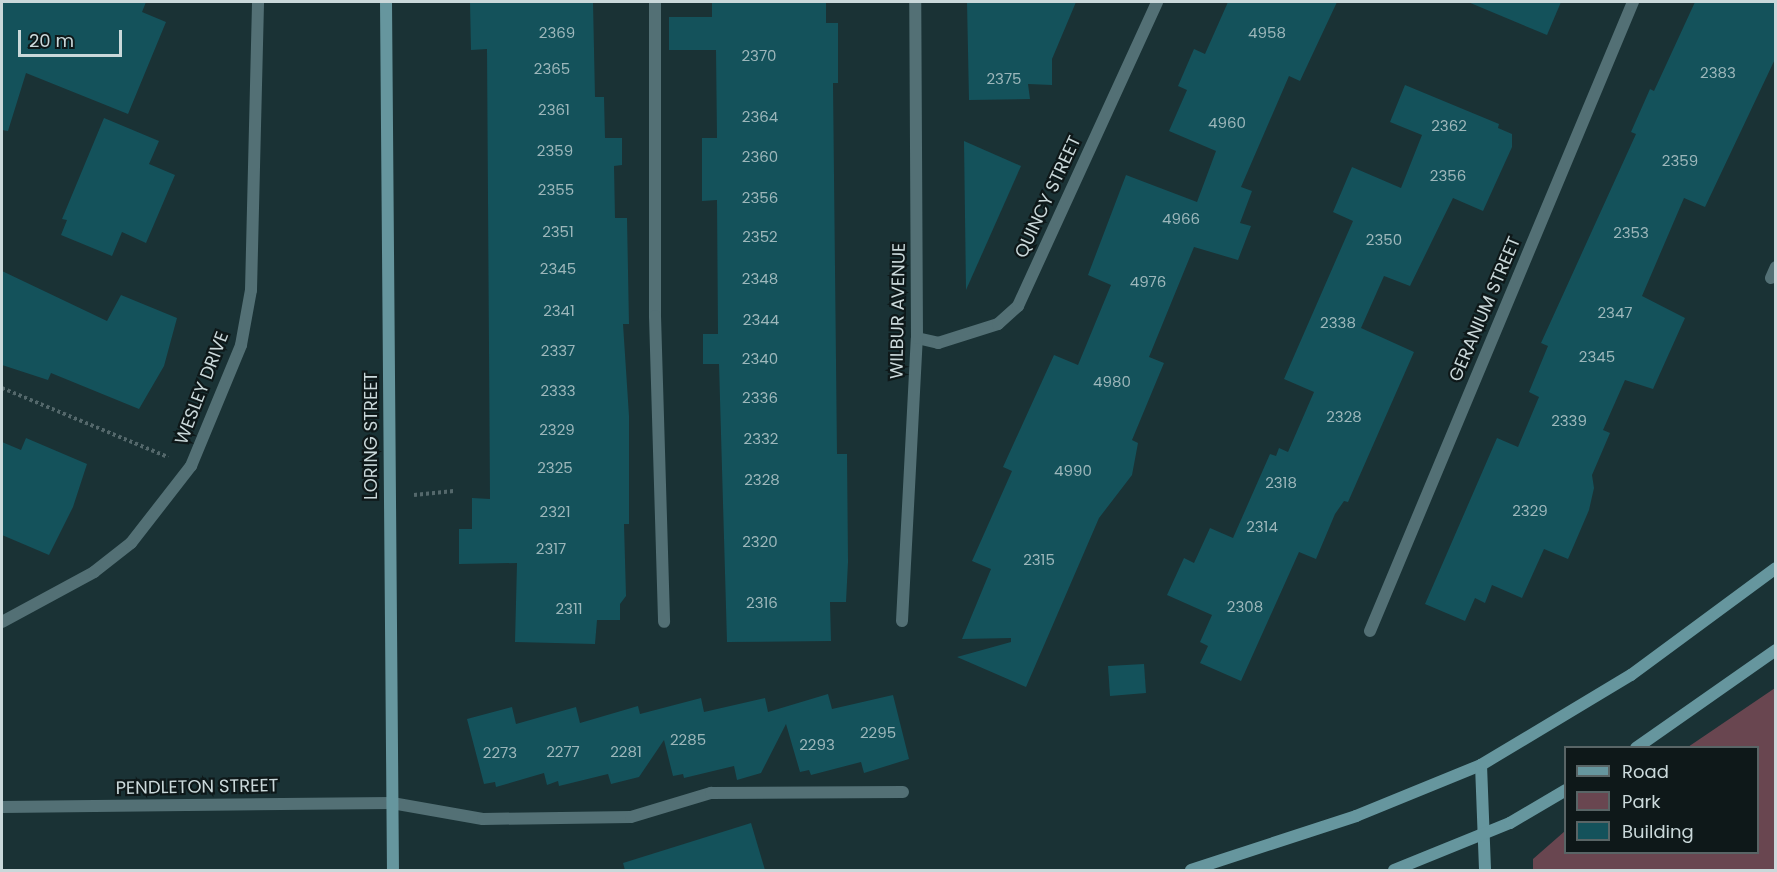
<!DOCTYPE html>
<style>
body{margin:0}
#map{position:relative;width:1777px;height:872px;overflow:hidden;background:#1a3235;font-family:Poppins,sans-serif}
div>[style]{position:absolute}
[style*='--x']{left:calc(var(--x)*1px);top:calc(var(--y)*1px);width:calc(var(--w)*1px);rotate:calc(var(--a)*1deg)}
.green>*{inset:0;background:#694650}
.building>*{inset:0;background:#14525b}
.path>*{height:4px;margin-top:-2px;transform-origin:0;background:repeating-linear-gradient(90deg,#54686b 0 3px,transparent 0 6px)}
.lane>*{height:12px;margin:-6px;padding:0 6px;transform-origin:6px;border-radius:6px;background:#537075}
.street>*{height:12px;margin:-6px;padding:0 6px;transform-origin:6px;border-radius:6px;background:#537075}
.secondary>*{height:12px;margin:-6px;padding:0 6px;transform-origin:6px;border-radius:6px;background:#66969e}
span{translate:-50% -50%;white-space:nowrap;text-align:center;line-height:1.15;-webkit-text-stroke:4.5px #0e1819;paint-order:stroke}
.number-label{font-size:15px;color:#9cb6ba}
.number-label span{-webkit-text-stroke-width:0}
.street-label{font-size:18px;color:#cad8da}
.frame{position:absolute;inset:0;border:3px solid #cad8da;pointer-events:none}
.legend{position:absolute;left:1564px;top:746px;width:195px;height:108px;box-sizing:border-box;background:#0e1819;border:2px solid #596566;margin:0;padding:8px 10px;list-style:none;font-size:18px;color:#cad8da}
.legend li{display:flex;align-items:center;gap:12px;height:30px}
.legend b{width:30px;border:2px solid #596566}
.scale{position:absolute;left:18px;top:30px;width:104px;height:27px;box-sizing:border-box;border:3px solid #cad8da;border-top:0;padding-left:8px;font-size:18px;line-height:21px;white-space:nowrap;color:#cad8da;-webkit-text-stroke:4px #0e1819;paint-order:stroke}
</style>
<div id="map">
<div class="green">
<i style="clip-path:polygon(1775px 688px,1775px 870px,1533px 870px,1533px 859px,1565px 831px,1566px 852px,1758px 852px,1758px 748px,1688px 747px)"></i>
</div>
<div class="building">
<i style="clip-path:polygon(2px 2px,146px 2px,142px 12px,166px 22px,128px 114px,26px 73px,8px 131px,2px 130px)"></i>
<i style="clip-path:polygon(470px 2px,593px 2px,595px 97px,604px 97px,605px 138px,622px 138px,622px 165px,614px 166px,615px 218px,627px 218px,629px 324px,623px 324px,629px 416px,629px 524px,624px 524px,626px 596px,620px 604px,620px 620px,597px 620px,595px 644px,515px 642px,517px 563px,459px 564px,459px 529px,472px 529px,472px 498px,490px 499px,487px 49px,471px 50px)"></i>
<i style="clip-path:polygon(712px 2px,826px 2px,826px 23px,838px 23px,838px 83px,833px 83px,837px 454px,847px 454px,848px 562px,846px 602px,830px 602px,831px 641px,727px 642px,719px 364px,703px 364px,703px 334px,718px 334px,717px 200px,702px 201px,702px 138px,717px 138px,716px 50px,669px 50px,669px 17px,712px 17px)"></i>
<i style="clip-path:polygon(967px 2px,1076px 2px,1052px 59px,1052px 85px,1028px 84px,1030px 99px,969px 100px)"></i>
<i style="clip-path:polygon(1228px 2px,1337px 2px,1300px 81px,1289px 76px,1241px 187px,1252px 191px,1240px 223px,1251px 226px,1238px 260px,1194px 247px,1149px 357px,1164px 363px,1132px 440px,1138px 443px,1132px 475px,1099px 518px,1026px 687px,957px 657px,1011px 642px,1011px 638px,962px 639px,991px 569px,972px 561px,1012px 471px,1003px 467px,1054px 355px,1078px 365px,1111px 285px,1088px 275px,1126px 175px,1197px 202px,1216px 151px,1169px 131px,1187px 90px,1178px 86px,1194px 49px,1205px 54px)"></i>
<i style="clip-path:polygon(1468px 2px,1561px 2px,1547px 35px)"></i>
<i style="clip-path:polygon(1695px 2px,1776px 2px,1776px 57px,1705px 207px,1684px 198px,1642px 296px,1685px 318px,1653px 389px,1625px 380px,1603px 430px,1610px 433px,1592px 475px,1594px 488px,1589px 510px,1568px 559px,1544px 549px,1522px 598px,1492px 585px,1485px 603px,1475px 598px,1465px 621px,1425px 604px,1497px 438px,1518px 447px,1539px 397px,1529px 392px,1548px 346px,1541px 343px,1636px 134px,1631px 132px,1650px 89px,1654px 91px)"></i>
<i style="clip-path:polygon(1405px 85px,1499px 124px,1498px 128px,1512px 134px,1512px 147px,1483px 211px,1453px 198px,1410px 286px,1384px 276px,1361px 328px,1414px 352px,1348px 502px,1344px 501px,1335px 514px,1316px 559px,1299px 552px,1241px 681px,1200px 663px,1208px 646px,1200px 642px,1212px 615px,1167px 595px,1184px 558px,1194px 563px,1210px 528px,1233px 538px,1270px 454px,1276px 456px,1279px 448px,1288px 452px,1314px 392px,1284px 379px,1353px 221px,1333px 212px,1352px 167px,1401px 188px,1422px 135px,1390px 122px)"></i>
<i style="clip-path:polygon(104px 118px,159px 141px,149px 164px,175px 175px,146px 243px,122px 232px,112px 256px,61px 235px,67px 220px,62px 219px)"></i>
<i style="clip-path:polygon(964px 141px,1021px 166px,966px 290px)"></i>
<i style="clip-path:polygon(2px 271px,107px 321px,121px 295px,177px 318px,164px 366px,139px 409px,51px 373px,48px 380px,2px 365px)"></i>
<i style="clip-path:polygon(26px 438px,87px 464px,73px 507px,49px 555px,2px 535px,2px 442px,21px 450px)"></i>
<i style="clip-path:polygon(1144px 664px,1146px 693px,1110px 696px,1108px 666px)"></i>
<i style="clip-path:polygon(828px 694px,832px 709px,893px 695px,909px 759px,864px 773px,861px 762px,811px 775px,809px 770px,800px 772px,786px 724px,761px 773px,737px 780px,734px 766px,684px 778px,683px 774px,673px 776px,664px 740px,639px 777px,611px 784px,608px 774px,559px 786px,558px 781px,547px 785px,544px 773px,496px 787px,495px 782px,484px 784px,467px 719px,512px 707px,516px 724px,576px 707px,580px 723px,638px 706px,640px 714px,701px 698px,704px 712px,765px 698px,768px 712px)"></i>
<i style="clip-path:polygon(751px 823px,765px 870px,625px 870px,623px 863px)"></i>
</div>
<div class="path">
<i style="--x:2;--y:388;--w:180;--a:22.6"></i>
<i style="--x:414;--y:495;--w:40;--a:-5.7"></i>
</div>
<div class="lane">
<i style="--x:655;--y:2;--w:314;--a:90"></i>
<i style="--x:655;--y:316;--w:306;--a:88.3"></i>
<i style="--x:392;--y:803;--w:92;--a:10"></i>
<i style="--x:483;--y:819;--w:148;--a:-0.8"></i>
<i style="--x:631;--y:817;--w:84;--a:-16.7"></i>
<i style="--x:711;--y:793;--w:192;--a:-0.3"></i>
</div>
<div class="street">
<i style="--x:1771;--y:278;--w:12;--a:-66"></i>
<i style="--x:917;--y:338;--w:22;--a:13"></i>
<i style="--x:938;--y:343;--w:63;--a:-17.6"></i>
<i style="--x:998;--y:324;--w:27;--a:-42"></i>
<i style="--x:1018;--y:306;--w:334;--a:-65.4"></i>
<i style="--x:902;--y:621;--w:283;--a:-87"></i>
<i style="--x:917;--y:338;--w:336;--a:-90.3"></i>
<i style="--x:2;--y:622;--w:105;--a:-28.5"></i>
<i style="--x:94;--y:572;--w:47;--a:-38.1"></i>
<i style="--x:131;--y:543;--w:98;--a:-52.1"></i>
<i style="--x:191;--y:466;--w:131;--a:-67.5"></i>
<i style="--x:241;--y:345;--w:56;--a:-79.7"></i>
<i style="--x:251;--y:290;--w:288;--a:-88.6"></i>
<i style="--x:1370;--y:631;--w:682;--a:-67.31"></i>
<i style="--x:2;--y:807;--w:390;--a:-0.6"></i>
</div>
<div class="secondary">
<i style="--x:386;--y:2;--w:868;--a:89.54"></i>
<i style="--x:1636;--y:748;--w:171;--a:-35"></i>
<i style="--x:1481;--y:765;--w:105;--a:87.8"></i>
<i style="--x:1191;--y:870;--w:174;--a:-18.1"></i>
<i style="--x:1356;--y:816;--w:135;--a:-22.2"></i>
<i style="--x:1481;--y:765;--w:175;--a:-31"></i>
<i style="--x:1631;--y:675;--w:180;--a:-36.4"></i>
<i style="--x:1394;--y:870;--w:125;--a:-22.1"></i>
<i style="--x:1510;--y:823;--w:65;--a:-30.5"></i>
</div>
<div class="number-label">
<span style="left:557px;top:33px">2369</span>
<span style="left:1267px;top:33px">4958</span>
<span style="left:759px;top:56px">2370</span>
<span style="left:552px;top:69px">2365</span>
<span style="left:1718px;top:73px">2383</span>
<span style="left:1004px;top:79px">2375</span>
<span style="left:554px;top:110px">2361</span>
<span style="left:760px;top:117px">2364</span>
<span style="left:1227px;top:123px">4960</span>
<span style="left:1449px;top:126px">2362</span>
<span style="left:555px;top:151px">2359</span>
<span style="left:760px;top:157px">2360</span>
<span style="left:1680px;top:161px">2359</span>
<span style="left:1448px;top:176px">2356</span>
<span style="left:556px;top:190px">2355</span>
<span style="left:760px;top:198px">2356</span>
<span style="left:1181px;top:219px">4966</span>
<span style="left:558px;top:232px">2351</span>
<span style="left:1631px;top:233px">2353</span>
<span style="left:760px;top:237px">2352</span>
<span style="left:1384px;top:240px">2350</span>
<span style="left:558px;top:269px">2345</span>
<span style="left:760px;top:279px">2348</span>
<span style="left:1148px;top:282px">4976</span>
<span style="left:559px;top:311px">2341</span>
<span style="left:1615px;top:313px">2347</span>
<span style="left:761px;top:320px">2344</span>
<span style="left:1338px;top:323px">2338</span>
<span style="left:558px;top:351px">2337</span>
<span style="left:1597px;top:357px">2345</span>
<span style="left:760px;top:359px">2340</span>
<span style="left:1112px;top:382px">4980</span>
<span style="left:558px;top:391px">2333</span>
<span style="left:760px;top:398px">2336</span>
<span style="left:1344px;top:417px">2328</span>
<span style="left:1569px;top:421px">2339</span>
<span style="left:557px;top:430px">2329</span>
<span style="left:761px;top:439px">2332</span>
<span style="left:555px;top:468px">2325</span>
<span style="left:1073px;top:471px">4990</span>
<span style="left:762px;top:480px">2328</span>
<span style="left:1281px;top:483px">2318</span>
<span style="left:1530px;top:511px">2329</span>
<span style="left:555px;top:512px">2321</span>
<span style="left:1262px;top:527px">2314</span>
<span style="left:760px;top:542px">2320</span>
<span style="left:551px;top:549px">2317</span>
<span style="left:1039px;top:560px">2315</span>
<span style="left:762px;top:603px">2316</span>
<span style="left:1245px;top:607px">2308</span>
<span style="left:569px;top:609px">2311</span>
<span style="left:878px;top:733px">2295</span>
<span style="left:688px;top:740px">2285</span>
<span style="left:817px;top:745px">2293</span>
<span style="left:563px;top:752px">2277</span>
<span style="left:626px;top:752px">2281</span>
<span style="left:500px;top:753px">2273</span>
</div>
<div class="street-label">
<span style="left:1048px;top:197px;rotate:-65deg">QUINCY STREET</span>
<span style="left:1485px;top:309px;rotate:-67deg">GERANIUM STREET</span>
<span style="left:898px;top:311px;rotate:-89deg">WILBUR AVENUE</span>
<span style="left:202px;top:388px;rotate:-69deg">WESLEY DRIVE</span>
<span style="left:371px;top:436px;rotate:-90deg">LORING STREET</span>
<span style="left:197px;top:787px;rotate:-1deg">PENDLETON STREET</span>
</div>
<div class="frame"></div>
<ul class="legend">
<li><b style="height:8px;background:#66969e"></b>Road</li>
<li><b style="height:16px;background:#694650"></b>Park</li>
<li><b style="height:16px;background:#14525b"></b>Building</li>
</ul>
<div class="scale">20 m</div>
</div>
